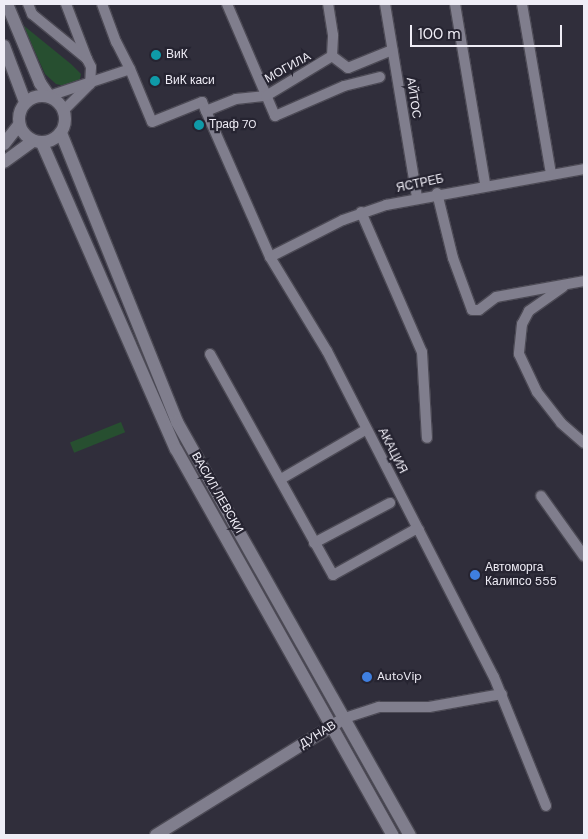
<!DOCTYPE html>
<html>
<head>
<meta charset="utf-8">
<style>
  body { margin:0 }
  #map { position:relative; width:588px; height:839px; overflow:hidden; background:#302e3b; font-family:"DM Sans",sans-serif }
  div>[style] { position:absolute }
  .green>* { inset:0; background:#274f30; transform-origin:0 0 }
  .roads { filter:drop-shadow(1px 0 #4c4a55) drop-shadow(-1px 0 #4c4a55) drop-shadow(0 1px #4c4a55) drop-shadow(0 -1px #4c4a55) }
  .minor>* { height:10px; margin:-5px; padding:0 5px; transform-origin:5px; border-radius:5px; background:#807e8d }
  .tertiary>* { height:12px; margin:-6px; padding:0 6px; transform-origin:6px; border-radius:6px; background:#807e8d }
  .secondary>* { height:12px; margin:-6px; padding:0 6px; transform-origin:6px; border-radius:6px; background:#807e8d }
  .secondary>.ring { margin:-6px; padding:0; box-sizing:content-box; background:none; border:12px solid #807e8d; border-radius:50% }
  .dots>* { width:14px; height:14px; translate:-50% -50%; box-sizing:border-box; border:2px solid #262431; border-radius:50% }
  span { translate:-50% -50%; white-space:nowrap; text-align:center; line-height:1.15; -webkit-text-stroke:4.5px #262431; paint-order:stroke }
  .poi-label { font-size:12px; color:#efedf6 }
  .left { translate:0 -50%; text-align:left }
  .street-label { font-size:12px; color:#efedf6 }
  .frame { position:absolute; inset:0; border:5px solid #efedf6; pointer-events:none }
  .scale { position:absolute; left:410px; top:25px; width:152px; height:22px; box-sizing:border-box; border:2px solid #efedf6; border-top:0; padding-left:6px; font-size:15px; line-height:18px; white-space:nowrap; color:#efedf6; -webkit-text-stroke:4px #262431; paint-order:stroke }
</style>
</head>
<body>
<div id="map">
  <div class="green">
    <i style="clip-path:polygon(23px 25px,71px 64px,81px 74px,80px 79px,69px 87px,56px 84px,45px 74px)"></i>
    <i style="left:121px;top:422px;width:11px;height:55px;rotate:68deg"></i>
  </div>
  <div class="roads">
    <div class="minor">
      <i style="left:28px;top:4px;width:11px;rotate:68deg"></i>
      <i style="left:32px;top:14px;width:71px;rotate:39.3deg"></i>
      <i style="left:87px;top:59px;width:9px;rotate:63deg"></i>
      <i style="left:91px;top:67px;width:17px;rotate:93deg"></i>
      <i style="left:90px;top:84px;width:37px;rotate:135deg"></i>
      <i style="left:66px;top:4px;width:59px;rotate:69.1deg"></i>
      <i style="left:227px;top:4px;width:122px;rotate:66.8deg"></i>
      <i style="left:275px;top:116px;width:75px;rotate:-23.5deg"></i>
      <i style="left:344px;top:86px;width:37px;rotate:-14deg"></i>
      <i style="left:385px;top:4px;width:196px;rotate:80.6deg"></i>
      <i style="left:455px;top:4px;width:182px;rotate:80.5deg"></i>
      <i style="left:522px;top:4px;width:172px;rotate:80.3deg"></i>
      <i style="left:332px;top:56px;width:20px;rotate:37deg"></i>
      <i style="left:348px;top:68px;width:48px;rotate:-22.2deg"></i>
      <i style="left:130px;top:69px;width:57px;rotate:67.5deg"></i>
      <i style="left:152px;top:122px;width:54px;rotate:-21.8deg"></i>
      <i style="left:202px;top:102px;width:10px;rotate:66deg"></i>
      <i style="left:206px;top:111px;width:32px;rotate:-22deg"></i>
      <i style="left:236px;top:99px;width:30px;rotate:-6deg"></i>
      <i style="left:266px;top:96px;width:77px;rotate:-31.2deg"></i>
      <i style="left:332px;top:56px;width:21px;rotate:-87deg"></i>
      <i style="left:333px;top:35px;width:31px;rotate:-99deg"></i>
      <i style="left:49px;top:96px;width:85px;rotate:-18.4deg"></i>
      <i style="left:130px;top:69px;width:30px;rotate:-117deg"></i>
      <i style="left:116px;top:42px;width:40px;rotate:-110.2deg"></i>
      <i style="left:206px;top:111px;width:159px;rotate:66.3deg"></i>
      <i style="left:270px;top:257px;width:110px;rotate:58.8deg"></i>
      <i style="left:327px;top:351px;width:366px;rotate:62.9deg"></i>
      <i style="left:494px;top:677px;width:139px;rotate:68deg"></i>
      <i style="left:437px;top:193px;width:67px;rotate:76.2deg"></i>
      <i style="left:453px;top:258px;width:55px;rotate:69.9deg"></i>
      <i style="left:472px;top:310px;width:7px"></i>
      <i style="left:479px;top:310px;width:21px;rotate:-37deg"></i>
      <i style="left:496px;top:297px;width:89px;rotate:-10.3deg"></i>
      <i style="left:361px;top:212px;width:153px;rotate:66.5deg"></i>
      <i style="left:422px;top:352px;width:86px;rotate:86.7deg"></i>
      <i style="left:270px;top:257px;width:82px;rotate:-26.9deg"></i>
      <i style="left:343px;top:220px;width:46px;rotate:-19.2deg"></i>
      <i style="left:386px;top:205px;width:201px;rotate:-10.3deg"></i>
      <i style="left:563px;top:287px;width:42px;rotate:144.8deg"></i>
      <i style="left:529px;top:311px;width:15px;rotate:118deg"></i>
      <i style="left:522px;top:324px;width:30px;rotate:96deg"></i>
      <i style="left:519px;top:354px;width:42px;rotate:64.7deg"></i>
      <i style="left:537px;top:392px;width:39px;rotate:52deg"></i>
      <i style="left:561px;top:423px;width:30px;rotate:41deg"></i>
      <i style="left:210px;top:354px;width:253px;rotate:60.9deg"></i>
      <i style="left:333px;top:575px;width:93px;rotate:-29.1deg"></i>
      <i style="left:414px;top:530px;width:5px"></i>
      <i style="left:281px;top:479px;width:99px;rotate:-30.2deg"></i>
      <i style="left:541px;top:496px;width:74px;rotate:54.4deg"></i>
      <i style="left:314px;top:543px;width:86px;rotate:-27.8deg"></i>
      <i style="left:345px;top:718px;width:36px;rotate:-18deg"></i>
      <i style="left:379px;top:707px;width:50px"></i>
      <i style="left:429px;top:707px;width:74px;rotate:-10.1deg"></i>
    </div>
    <div class="tertiary">
      <i style="left:4px;top:144px;width:24px;rotate:-52deg"></i>
      <i style="left:4px;top:162px;width:36px;rotate:-36deg"></i>
    </div>
    <div class="secondary">
      <i style="left:7px;top:4px;width:86px;rotate:67.3deg"></i>
      <i style="left:40px;top:83px;width:16px;rotate:55deg"></i>
      <i style="left:4px;top:46px;width:60px;rotate:69.4deg"></i>
      <i class="ring" style="left:19px;top:96px;width:34px;height:34px"></i>
      <i style="left:61px;top:133px;width:311px;rotate:68.1deg"></i>
      <i style="left:177px;top:422px;width:474px;rotate:60.6deg"></i>
      <i style="left:42px;top:143px;width:334px;rotate:66.4deg"></i>
      <i style="left:176px;top:449px;width:443px;rotate:60.7deg"></i>
      <i style="left:156px;top:835px;width:214px;rotate:-31.8deg"></i>
    </div>
  </div>
  <div class="dots">
    <i style="left:156px;top:55px;background:#0f9aa8"></i>
    <i style="left:155px;top:81px;background:#0f9aa8"></i>
    <i style="left:199px;top:125px;background:#0f9aa8"></i>
    <i style="left:475px;top:575px;background:#3f7fe0"></i>
    <i style="left:367px;top:677px;background:#3f7fe0"></i>
  </div>
  <div class="poi-label">
    <span class="left" style="left:166px;top:55px">ВиК</span>
    <span class="left" style="left:165px;top:81px">ВиК каси</span>
    <span class="left" style="left:209px;top:125px">Траф 70</span>
    <span class="left" style="left:485px;top:575px">Автоморга<br>Калипсо 555</span>
    <span class="left" style="left:377px;top:677px">AutoVip</span>
  </div>
  <div class="street-label">
    <span style="left:288px;top:68px;rotate:-29deg">МОГИЛА</span>
    <span style="left:413px;top:98px;rotate:81deg">АЙТОС</span>
    <span style="left:420px;top:184px;rotate:-12deg">ЯСТРЕБ</span>
    <span style="left:392px;top:451px;rotate:63deg">АКАЦИЯ</span>
    <span style="left:217px;top:493px;rotate:60deg">ВАСИЛ ЛЕВСКИ</span>
    <span style="left:318px;top:735px;rotate:-32deg">ДУНАВ</span>
  </div>
  <div class="frame"></div>
  <div class="scale">100 m</div>
</div>
</body>
</html>
